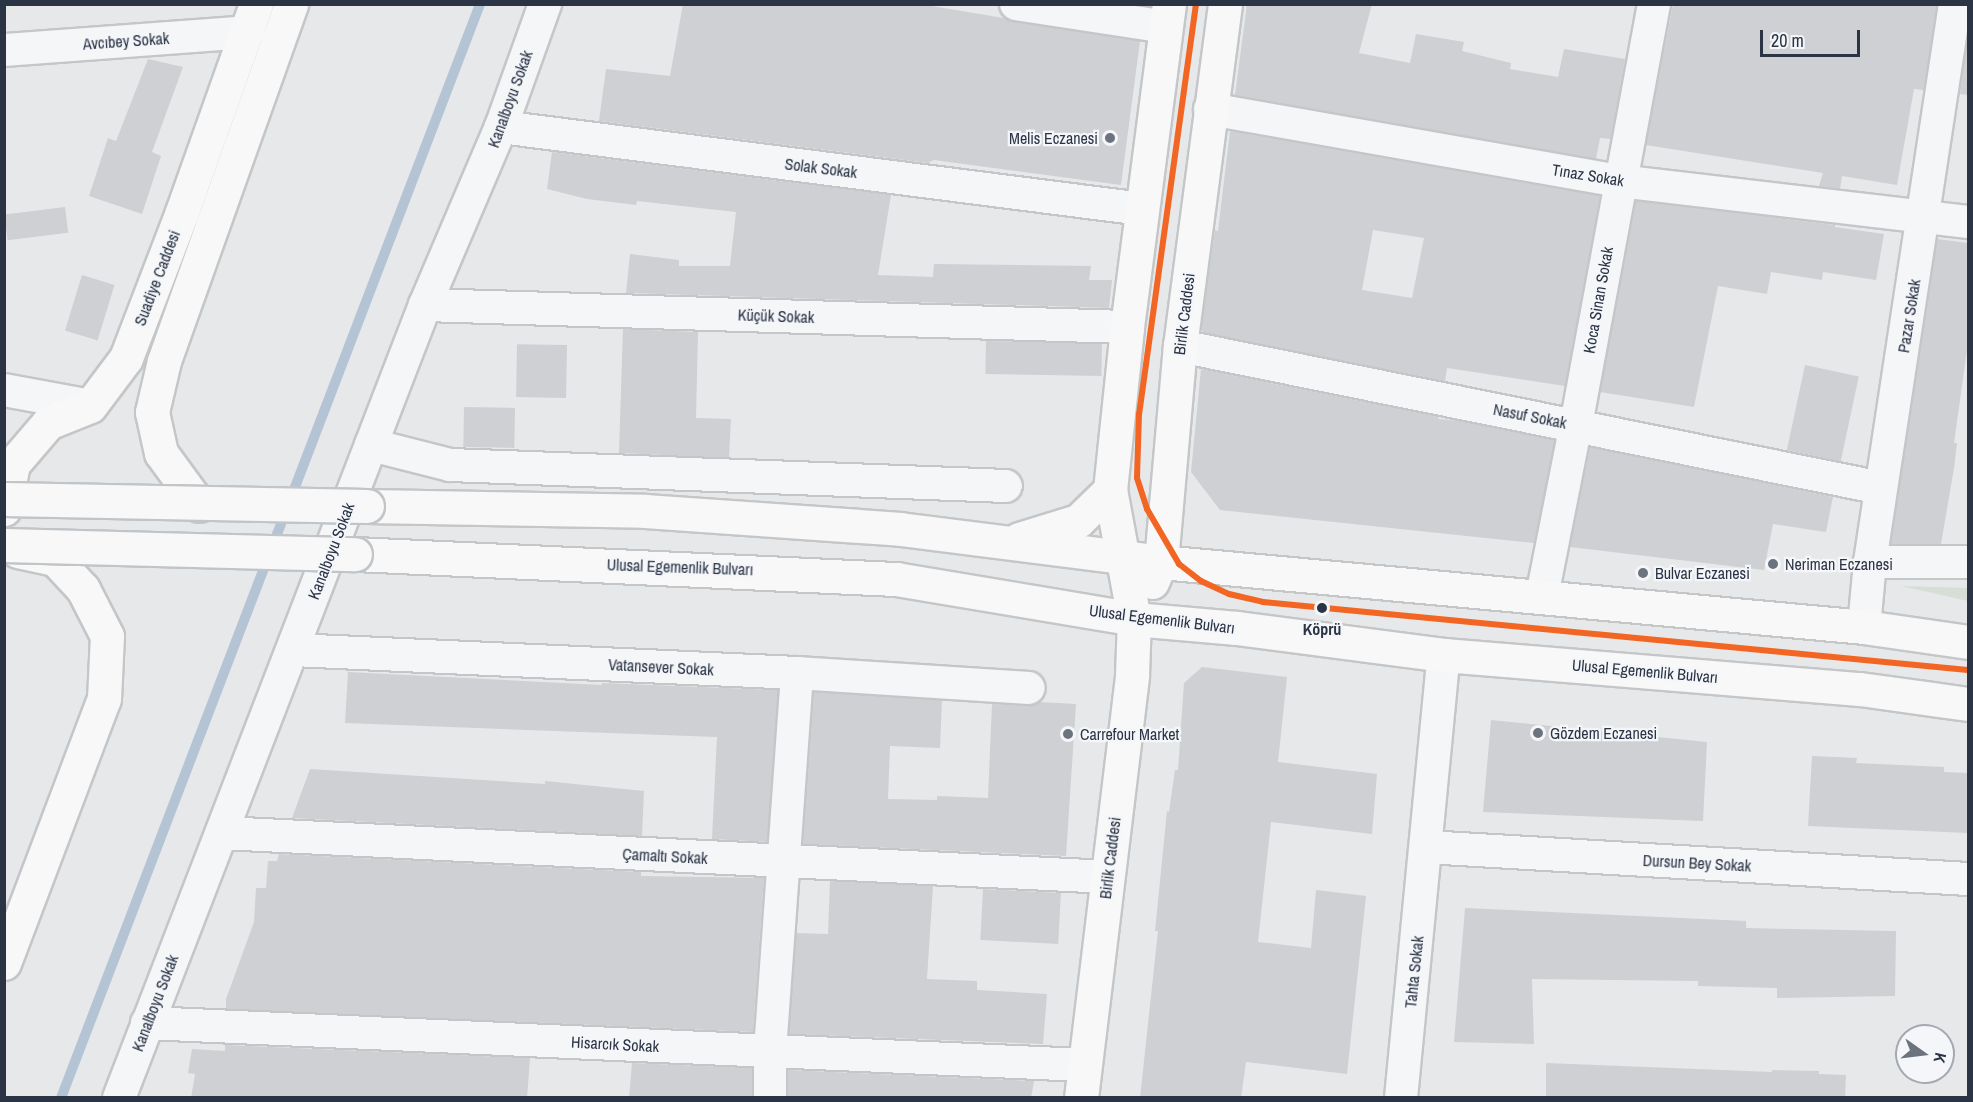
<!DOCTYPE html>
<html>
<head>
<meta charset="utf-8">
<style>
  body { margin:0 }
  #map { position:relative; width:1973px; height:1102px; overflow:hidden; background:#e6e8ea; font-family:"Archivo Narrow",sans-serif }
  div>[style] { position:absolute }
  .green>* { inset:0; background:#d6ded6 }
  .stream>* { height:10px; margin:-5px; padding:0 5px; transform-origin:5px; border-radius:5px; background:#b4c4d5 }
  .building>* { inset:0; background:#ced0d3; transform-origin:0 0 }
  .roads { filter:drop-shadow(2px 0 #c4c6c8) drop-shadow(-2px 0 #c4c6c8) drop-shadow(0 2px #c4c6c8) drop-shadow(0 -2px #c4c6c8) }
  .minor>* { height:32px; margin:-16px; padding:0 16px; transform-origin:16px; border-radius:16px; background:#f5f6f7 }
  .major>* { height:33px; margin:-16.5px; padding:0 16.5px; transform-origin:16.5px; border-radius:16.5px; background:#f8f8f8 }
  .bridges { filter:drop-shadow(2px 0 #c2c5c8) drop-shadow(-2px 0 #c2c5c8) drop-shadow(0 2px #c2c5c8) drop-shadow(0 -2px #c2c5c8) }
  .major-bridge>* { height:33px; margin:-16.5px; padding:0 16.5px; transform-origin:16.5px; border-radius:16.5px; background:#f8f8f8 }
  .tram-1>* { height:6px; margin:-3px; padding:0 3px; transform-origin:3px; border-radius:3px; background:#f26522 }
  .dots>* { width:16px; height:16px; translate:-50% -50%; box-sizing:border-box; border:3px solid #f4f6f9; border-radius:50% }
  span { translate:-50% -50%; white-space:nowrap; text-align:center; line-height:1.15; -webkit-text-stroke:4.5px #f4f6f9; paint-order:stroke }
  .street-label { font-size:16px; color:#2b3445 }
  .poi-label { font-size:16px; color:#2b3445 }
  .right { translate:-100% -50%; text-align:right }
  .left { translate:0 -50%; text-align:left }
  .stop-label { font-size:16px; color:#2b3445; font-weight:700 }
  .frame { position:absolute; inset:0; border:6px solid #2b3445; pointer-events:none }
  .north { position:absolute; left:1895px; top:1024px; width:60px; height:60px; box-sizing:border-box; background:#f4f6f9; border:2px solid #a4a8b1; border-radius:50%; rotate:104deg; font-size:16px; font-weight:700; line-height:24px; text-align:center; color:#2b3445 }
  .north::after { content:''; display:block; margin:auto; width:21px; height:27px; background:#6c737f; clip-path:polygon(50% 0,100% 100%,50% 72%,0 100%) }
  .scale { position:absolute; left:1760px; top:30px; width:100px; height:27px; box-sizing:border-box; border:3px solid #2b3445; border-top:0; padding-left:8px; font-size:18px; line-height:21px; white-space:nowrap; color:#2b3445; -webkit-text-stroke:4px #f4f6f9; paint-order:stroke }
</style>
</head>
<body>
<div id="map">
  <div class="green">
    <i style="clip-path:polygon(1901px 586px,1968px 588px,1968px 601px)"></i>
  </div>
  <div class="stream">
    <i style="left:61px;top:1098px;width:1171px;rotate:-69.04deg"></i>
  </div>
  <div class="building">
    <i style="clip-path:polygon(683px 4px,920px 4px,1140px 41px,1121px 185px,934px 160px,928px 163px,599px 121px,606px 69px,670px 76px)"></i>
    <i style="clip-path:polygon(1247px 4px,1372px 4px,1359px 53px,1410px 63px,1416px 34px,1464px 42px,1462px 51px,1511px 63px,1510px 69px,1558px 77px,1564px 49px,1625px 59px,1611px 139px,1600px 138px,1596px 159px,1235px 95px)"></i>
    <i style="clip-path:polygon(1673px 4px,1937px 4px,1924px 90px,1914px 89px,1897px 185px,1842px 176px,1840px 189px,1819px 186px,1823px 173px,1646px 145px)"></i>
    <i style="clip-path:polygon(1968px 35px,1968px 95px,1960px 94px)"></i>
    <i style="clip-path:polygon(148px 59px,183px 67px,152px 152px,161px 156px,142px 214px,89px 196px,108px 138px,116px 141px)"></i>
    <i style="clip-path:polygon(evenodd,1230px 131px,1600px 196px,1565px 386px,1447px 368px,1445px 381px,1204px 333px,1201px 329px,1215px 230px,1218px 231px,1230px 131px,1373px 230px,1424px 238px,1412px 298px,1362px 290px,1373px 230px)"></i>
    <i style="clip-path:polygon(552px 152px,891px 195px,878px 275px,933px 277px,934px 264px,1091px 266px,1089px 280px,1112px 280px,1109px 308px,626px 293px,630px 254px,679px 260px,679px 266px,730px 266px,736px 212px,637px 201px,636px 205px,587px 199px,547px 189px)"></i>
    <i style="clip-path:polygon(1636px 201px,1835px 225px,1835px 227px,1884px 234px,1876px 280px,1823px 272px,1822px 280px,1771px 272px,1767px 294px,1718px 286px,1694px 407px,1600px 392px)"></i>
    <i style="left:65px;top:207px;width:26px;height:61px;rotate:83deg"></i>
    <i style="clip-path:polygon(1937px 239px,1968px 243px,1968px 343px,1954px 443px,1957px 443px,1954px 468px,1941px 544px,1891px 544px)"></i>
    <i style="left:82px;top:275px;width:34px;height:58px;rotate:17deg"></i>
    <i style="clip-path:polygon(623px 329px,698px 332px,696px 418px,731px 419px,729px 458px,619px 453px)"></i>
    <i style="left:986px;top:341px;width:116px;height:33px;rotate:1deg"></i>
    <i style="left:567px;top:345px;width:53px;height:50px;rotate:91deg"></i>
    <i style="left:1805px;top:365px;width:55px;height:87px;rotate:12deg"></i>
    <i style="clip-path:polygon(1201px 369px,1439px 417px,1438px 419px,1461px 421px,1555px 440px,1534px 543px,1220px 510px,1191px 472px)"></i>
    <i style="left:464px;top:407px;width:51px;height:40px;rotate:1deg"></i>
    <i style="clip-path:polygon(1590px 447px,1833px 497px,1826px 532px,1773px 524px,1764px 570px,1570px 547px)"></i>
    <i style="clip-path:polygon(1202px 667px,1287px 677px,1278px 762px,1377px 774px,1372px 834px,1271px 822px,1258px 942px,1311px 948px,1316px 890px,1366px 896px,1347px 1074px,1246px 1062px,1241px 1098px,1140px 1098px,1158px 931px,1155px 931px,1167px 811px,1169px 812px,1175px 770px,1178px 770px,1184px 683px)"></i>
    <i style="clip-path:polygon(348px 672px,602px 685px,602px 683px,778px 690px,767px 842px,712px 839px,717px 737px,345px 723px)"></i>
    <i style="clip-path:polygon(814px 692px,942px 700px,940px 748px,890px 746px,888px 799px,937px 800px,937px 796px,988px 798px,992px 704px,1028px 706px,1039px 702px,1076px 704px,1066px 856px,803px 844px)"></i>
    <i style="clip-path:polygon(1491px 720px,1707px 742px,1703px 821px,1483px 812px)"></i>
    <i style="clip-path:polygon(1812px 756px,1857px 758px,1856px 763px,1944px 767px,1944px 772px,1968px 773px,1968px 833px,1808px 826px)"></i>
    <i style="clip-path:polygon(310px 769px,545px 784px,545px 781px,644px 791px,642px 836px,292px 818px)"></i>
    <i style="clip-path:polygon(279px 854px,641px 872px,641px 876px,764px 878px,753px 1032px,226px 1009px,226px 999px,254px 922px,256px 888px,266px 888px,268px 861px,277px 861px)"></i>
    <i style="clip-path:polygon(830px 881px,933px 886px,927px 979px,977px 981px,977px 990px,1047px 994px,1043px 1044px,789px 1034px,796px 933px,828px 934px)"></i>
    <i style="left:983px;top:889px;width:78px;height:51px;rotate:3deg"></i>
    <i style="clip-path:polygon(1465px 908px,1746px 921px,1746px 928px,1896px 931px,1895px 996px,1777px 998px,1777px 988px,1698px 986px,1698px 981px,1532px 979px,1534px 1044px,1454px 1042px)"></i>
    <i style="clip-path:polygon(225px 1045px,530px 1058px,527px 1098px,191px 1098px,195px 1074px,188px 1073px,192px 1049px,225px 1051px)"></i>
    <i style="clip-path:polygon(632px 1063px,752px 1068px,752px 1098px,629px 1098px)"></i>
    <i style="clip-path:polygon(1546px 1063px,1772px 1072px,1772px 1070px,1819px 1071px,1819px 1074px,1846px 1075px,1845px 1098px,1546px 1098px)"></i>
    <i style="clip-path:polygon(788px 1070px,1034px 1081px,1031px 1098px,788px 1098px)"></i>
  </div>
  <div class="roads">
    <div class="minor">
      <i style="left:1016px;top:4px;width:152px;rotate:8.7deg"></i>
      <i style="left:4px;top:50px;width:245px;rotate:-4.2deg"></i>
      <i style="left:1210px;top:109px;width:415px;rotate:10deg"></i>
      <i style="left:1619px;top:181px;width:351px;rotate:6.7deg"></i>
      <i style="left:501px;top:127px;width:646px;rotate:7.29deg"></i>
      <i style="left:425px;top:305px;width:702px;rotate:1.8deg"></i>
      <i style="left:1180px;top:346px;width:715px;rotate:11.45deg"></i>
      <i style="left:4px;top:390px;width:87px;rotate:10.5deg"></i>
      <i style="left:371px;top:445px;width:81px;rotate:14.2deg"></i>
      <i style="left:450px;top:465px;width:556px;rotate:2.16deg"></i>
      <i style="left:1870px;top:562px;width:98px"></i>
      <i style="left:1542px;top:596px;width:174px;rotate:-78.8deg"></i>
      <i style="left:1576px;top:425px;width:428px;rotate:-79.5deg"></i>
      <i style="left:1864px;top:627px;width:65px;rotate:-84.7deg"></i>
      <i style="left:1870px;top:562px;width:564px;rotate:-81.34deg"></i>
      <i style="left:293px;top:650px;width:505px;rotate:2.61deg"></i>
      <i style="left:797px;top:673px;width:232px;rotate:3.7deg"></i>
      <i style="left:222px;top:833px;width:887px;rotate:2.84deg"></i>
      <i style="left:1426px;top:847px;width:543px;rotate:3.38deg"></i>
      <i style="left:147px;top:1023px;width:938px;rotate:2.57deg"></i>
      <i style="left:119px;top:1098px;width:850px;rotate:-68.9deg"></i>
      <i style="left:425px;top:305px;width:194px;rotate:-66.9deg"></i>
      <i style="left:501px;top:127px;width:131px;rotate:-70.3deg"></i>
      <i style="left:770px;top:1098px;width:47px;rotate:-90deg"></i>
      <i style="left:770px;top:1051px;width:379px;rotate:-85.9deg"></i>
      <i style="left:1401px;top:1098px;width:445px;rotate:-84.5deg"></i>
    </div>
    <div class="major">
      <i style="left:199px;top:505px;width:64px;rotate:-126.2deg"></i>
      <i style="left:161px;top:453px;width:42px;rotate:-102.4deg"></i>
      <i style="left:152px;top:412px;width:52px;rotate:-76.8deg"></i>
      <i style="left:164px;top:361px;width:379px;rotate:-70.4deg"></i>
      <i style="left:367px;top:506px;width:278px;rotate:1deg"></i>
      <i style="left:645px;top:511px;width:256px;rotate:4deg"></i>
      <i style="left:900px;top:529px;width:263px;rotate:7.2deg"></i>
      <i style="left:1161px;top:562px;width:706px;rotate:5.28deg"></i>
      <i style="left:1864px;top:627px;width:105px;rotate:8.2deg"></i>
      <i style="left:4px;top:509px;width:46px;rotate:-78.7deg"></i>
      <i style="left:13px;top:464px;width:54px;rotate:-49.5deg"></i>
      <i style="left:48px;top:423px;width:45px;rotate:-22deg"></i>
      <i style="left:90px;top:406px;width:60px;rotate:-53.1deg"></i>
      <i style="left:126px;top:358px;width:156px;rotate:-69deg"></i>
      <i style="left:182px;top:212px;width:221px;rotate:-70.4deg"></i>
      <i style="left:1019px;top:539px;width:62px;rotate:-17deg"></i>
      <i style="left:1078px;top:521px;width:45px;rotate:-44.1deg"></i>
      <i style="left:355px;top:554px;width:542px;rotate:2.65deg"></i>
      <i style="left:896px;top:579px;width:241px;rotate:9.5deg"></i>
      <i style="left:1134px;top:619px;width:103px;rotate:5deg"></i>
      <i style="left:1237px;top:628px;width:209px;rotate:7.4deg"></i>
      <i style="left:1444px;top:655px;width:417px;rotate:4.7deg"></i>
      <i style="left:1860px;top:689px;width:109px;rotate:7.9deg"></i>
      <i style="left:1152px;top:582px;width:22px;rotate:-66deg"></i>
      <i style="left:1161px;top:562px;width:217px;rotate:-85deg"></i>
      <i style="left:1180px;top:346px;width:345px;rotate:-82.5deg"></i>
      <i style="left:4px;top:963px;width:282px;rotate:-69.3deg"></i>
      <i style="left:104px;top:699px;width:63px;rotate:-87.3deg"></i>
      <i style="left:107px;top:636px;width:53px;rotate:-117.1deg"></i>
      <i style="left:83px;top:589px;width:41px;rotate:-133deg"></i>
      <i style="left:55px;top:559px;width:38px;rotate:-168deg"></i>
      <i style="left:1081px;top:1098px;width:426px;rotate:-83.1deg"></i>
      <i style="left:1132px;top:675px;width:56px;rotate:-88deg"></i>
      <i style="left:1134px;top:619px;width:131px;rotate:-100.5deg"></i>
      <i style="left:1110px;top:490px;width:164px;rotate:-84deg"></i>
      <i style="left:1127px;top:327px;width:326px;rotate:-82.6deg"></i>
    </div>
  </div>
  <div class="bridges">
    <div class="major-bridge">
      <i style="left:4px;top:499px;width:363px;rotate:1.1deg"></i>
      <i style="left:4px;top:545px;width:351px;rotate:1.5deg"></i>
    </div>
  </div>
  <div class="tram-1">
    <i style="left:1196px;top:4px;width:414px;rotate:97.9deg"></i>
    <i style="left:1139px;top:414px;width:64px;rotate:91.8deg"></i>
    <i style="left:1137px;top:478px;width:33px;rotate:72deg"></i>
    <i style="left:1147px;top:509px;width:64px;rotate:59.8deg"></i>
    <i style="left:1179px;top:564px;width:28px;rotate:38deg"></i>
    <i style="left:1201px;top:581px;width:31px;rotate:25deg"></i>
    <i style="left:1229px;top:594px;width:35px;rotate:13deg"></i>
    <i style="left:1263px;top:602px;width:708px;rotate:5.51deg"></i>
  </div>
  <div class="dots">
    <i style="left:1110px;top:138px;background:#6c737f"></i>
    <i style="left:1773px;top:564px;background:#6c737f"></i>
    <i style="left:1643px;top:573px;background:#6c737f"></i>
    <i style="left:1322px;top:608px;background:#2b3445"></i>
    <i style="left:1538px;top:733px;background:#6c737f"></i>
    <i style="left:1068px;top:734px;background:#6c737f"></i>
  </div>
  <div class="street-label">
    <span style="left:126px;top:41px;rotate:-4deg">Avcıbey Sokak</span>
    <span style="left:510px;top:99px;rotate:-70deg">Kanalboyu Sokak</span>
    <span style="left:821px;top:168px;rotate:7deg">Solak Sokak</span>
    <span style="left:1588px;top:175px;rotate:9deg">Tınaz Sokak</span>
    <span style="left:157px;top:278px;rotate:-69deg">Suadiye Caddesi</span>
    <span style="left:1598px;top:300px;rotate:-80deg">Koca Sinan Sokak</span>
    <span style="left:1184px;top:314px;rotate:-83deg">Birlik Caddesi</span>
    <span style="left:776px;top:316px;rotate:2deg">Küçük Sokak</span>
    <span style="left:1909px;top:316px;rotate:-81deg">Pazar Sokak</span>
    <span style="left:1530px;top:416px;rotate:11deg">Nasuf Sokak</span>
    <span style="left:331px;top:551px;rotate:-69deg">Kanalboyu Sokak</span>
    <span style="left:680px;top:567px;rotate:2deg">Ulusal Egemenlik Bulvarı</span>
    <span style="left:1162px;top:619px;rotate:7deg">Ulusal Egemenlik Bulvarı</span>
    <span style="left:661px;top:667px;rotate:3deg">Vatansever Sokak</span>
    <span style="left:1645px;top:671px;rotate:5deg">Ulusal Egemenlik Bulvarı</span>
    <span style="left:665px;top:856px;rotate:3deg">Çamaltı Sokak</span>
    <span style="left:1110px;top:858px;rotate:-83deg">Birlik Caddesi</span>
    <span style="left:1697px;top:863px;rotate:3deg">Dursun Bey Sokak</span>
    <span style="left:1414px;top:972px;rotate:-84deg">Tahta Sokak</span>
    <span style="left:155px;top:1003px;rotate:-69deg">Kanalboyu Sokak</span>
    <span style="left:615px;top:1044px;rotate:3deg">Hisarcık Sokak</span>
  </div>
  <div class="poi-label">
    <span class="right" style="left:1098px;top:138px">Melis Eczanesi</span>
    <span class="left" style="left:1785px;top:564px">Neriman Eczanesi</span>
    <span class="left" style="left:1655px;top:573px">Bulvar Eczanesi</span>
    <span class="left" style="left:1550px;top:733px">Gözdem Eczanesi</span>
    <span class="left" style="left:1080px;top:734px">Carrefour Market</span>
  </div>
  <div class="stop-label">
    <span style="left:1322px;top:629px">Köprü</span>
  </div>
  <div class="frame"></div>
  <div class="north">K</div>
  <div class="scale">20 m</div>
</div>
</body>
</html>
